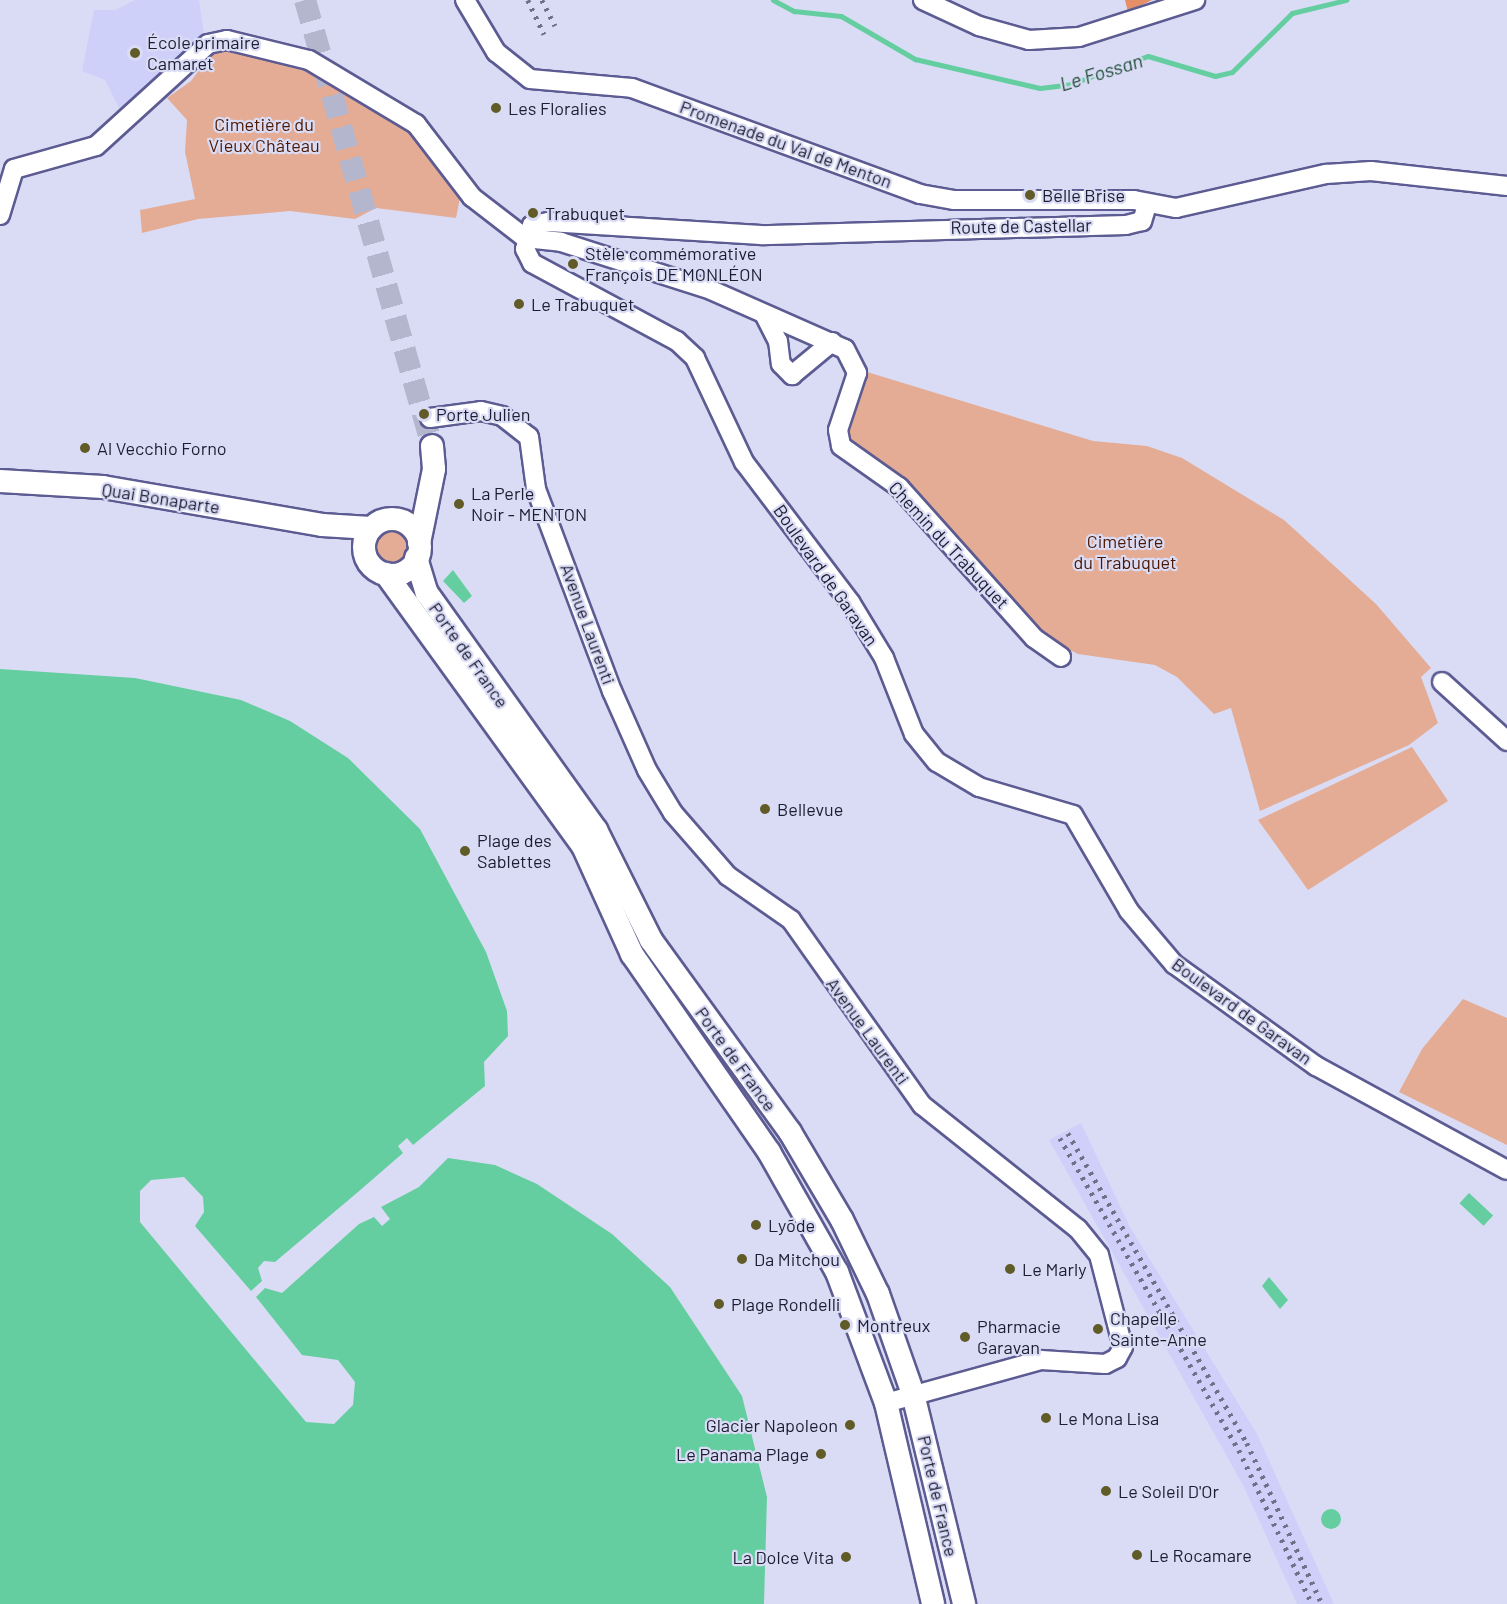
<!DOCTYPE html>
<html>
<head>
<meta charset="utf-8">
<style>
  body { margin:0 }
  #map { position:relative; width:1507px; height:1604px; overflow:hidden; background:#dadcf5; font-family:Barlow,sans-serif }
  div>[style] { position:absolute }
  .built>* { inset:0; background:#ced0fa }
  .green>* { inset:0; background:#e4ac95 }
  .round { border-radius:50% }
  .forest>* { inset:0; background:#e58e68 }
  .water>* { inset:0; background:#65cea1; transform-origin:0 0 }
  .stream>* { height:5px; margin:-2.5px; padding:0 2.5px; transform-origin:2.5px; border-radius:2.5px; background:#65cea1 }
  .major-tunnel>* { height:22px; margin-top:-11px; transform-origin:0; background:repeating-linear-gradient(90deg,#b4b6ce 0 22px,transparent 0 33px) }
  .roads { filter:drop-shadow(2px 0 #5c5b92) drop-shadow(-2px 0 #5c5b92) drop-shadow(0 2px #5c5b92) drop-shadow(0 -2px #5c5b92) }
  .minor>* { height:18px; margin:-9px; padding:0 9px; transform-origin:9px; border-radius:9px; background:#fff }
  .major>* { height:22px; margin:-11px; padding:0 11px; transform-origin:11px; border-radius:11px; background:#fff }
  .major>.ring { margin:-11px; padding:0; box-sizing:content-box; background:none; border:22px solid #fff; border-radius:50% }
  .rail>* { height:4.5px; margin-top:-2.25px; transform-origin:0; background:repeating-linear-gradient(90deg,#707188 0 3px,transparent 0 9px) }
  .dots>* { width:16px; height:16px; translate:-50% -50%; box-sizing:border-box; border:3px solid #dadcf5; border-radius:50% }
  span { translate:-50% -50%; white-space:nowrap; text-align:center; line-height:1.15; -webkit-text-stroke:4.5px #dadcf5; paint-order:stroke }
  .poi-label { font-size:18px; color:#1c1c32 }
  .left { translate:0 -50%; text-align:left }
  .right { translate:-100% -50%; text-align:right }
  .park-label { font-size:18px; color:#4d1700 }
  .street-label { font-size:18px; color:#1c1c32 }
  .water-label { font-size:20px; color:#1d4a37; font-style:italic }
</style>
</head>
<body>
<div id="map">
  <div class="built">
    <i style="clip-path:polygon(135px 0,199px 0,204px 35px,120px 110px,105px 80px,82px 71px,94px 10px,115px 10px)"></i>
    <i style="clip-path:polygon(1081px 1123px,1130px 1227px,1257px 1434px,1334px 1604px,1297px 1604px,1243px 1485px,1049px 1140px)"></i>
  </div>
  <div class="green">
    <i style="clip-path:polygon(238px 49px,305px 66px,414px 130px,461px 193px,456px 218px,376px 208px,355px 219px,290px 211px,198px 219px,142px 233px,140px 210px,195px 199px,185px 152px,187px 120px,167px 98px,191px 81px,212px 53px)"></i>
    <i style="clip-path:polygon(867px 372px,1093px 441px,1147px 446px,1182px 458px,1284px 520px,1376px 604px,1431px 668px,1421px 677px,1438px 723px,1409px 745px,1260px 811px,1231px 708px,1214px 714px,1177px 677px,1155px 665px,1078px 654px,1045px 637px,952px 536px,844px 441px)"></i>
    <i class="round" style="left:376px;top:531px;width:32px;height:32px"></i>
    <i style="clip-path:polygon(1412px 747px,1448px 801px,1308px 890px,1258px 820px)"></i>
    <i style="clip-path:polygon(1463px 999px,1507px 1018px,1507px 1145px,1399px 1092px,1422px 1049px)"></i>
  </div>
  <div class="forest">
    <i style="clip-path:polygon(1125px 0,1152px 0,1128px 12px)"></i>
  </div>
  <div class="water">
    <i style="clip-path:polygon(453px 570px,472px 596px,464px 603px,443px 581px)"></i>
    <i style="clip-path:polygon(0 669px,135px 678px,241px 700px,290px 721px,348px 758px,420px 829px,486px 952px,507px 1011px,508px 1036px,484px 1062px,485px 1086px,413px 1145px,407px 1138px,398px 1146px,403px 1153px,358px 1192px,275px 1262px,264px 1261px,258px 1268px,262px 1281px,251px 1291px,195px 1226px,204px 1212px,203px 1197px,184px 1177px,151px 1180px,140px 1191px,140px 1222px,306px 1422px,334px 1424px,353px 1405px,355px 1382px,338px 1360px,302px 1355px,256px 1297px,265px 1288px,282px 1293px,359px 1224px,374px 1217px,382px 1226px,390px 1219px,381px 1207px,419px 1187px,448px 1158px,495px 1165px,537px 1184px,612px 1234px,670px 1287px,742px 1396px,767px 1497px,764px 1604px,0 1604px)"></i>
    <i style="left:1469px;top:1193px;width:33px;height:14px;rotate:43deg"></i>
    <i style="clip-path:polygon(1269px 1277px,1288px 1300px,1280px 1309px,1262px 1286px)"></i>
    <i class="round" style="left:1321px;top:1509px;width:20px;height:20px"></i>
  </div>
  <div class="stream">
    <i style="left:773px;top:0;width:24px;rotate:28deg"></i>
    <i style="left:794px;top:11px;width:47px;rotate:6.1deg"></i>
    <i style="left:841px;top:16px;width:86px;rotate:30.2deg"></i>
    <i style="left:915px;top:59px;width:128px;rotate:13.1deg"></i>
    <i style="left:1040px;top:88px;width:31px;rotate:-7deg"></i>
    <i style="left:1071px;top:84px;width:82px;rotate:-20deg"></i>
    <i style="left:1148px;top:56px;width:70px;rotate:16.6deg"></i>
    <i style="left:1215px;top:76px;width:17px;rotate:-13deg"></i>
    <i style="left:1232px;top:72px;width:84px;rotate:-44.5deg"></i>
    <i style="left:1292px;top:13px;width:56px;rotate:-13.5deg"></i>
  </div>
  <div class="major-tunnel">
    <i style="left:305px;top:0;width:464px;rotate:74.1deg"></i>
  </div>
  <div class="roads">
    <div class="minor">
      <i style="left:465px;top:0;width:61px;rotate:59.2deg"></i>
      <i style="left:496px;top:52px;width:43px;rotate:38.5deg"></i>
      <i style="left:530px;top:79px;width:102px;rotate:5deg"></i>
      <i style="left:632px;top:88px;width:307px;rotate:20.2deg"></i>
      <i style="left:920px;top:194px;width:35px;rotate:10deg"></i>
      <i style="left:954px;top:200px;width:180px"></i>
      <i style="left:1134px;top:200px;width:43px;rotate:10.8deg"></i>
      <i style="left:1176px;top:208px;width:154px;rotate:-12.8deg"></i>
      <i style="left:1326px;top:174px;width:45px;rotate:-3.8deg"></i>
      <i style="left:1371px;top:171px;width:137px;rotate:6.3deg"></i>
      <i style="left:923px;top:0;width:62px;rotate:24.9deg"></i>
      <i style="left:979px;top:26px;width:52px;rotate:15.6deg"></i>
      <i style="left:1029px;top:40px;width:50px;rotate:-3.4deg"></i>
      <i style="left:1079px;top:37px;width:122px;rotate:-17.7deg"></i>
      <i style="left:1147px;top:205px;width:17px;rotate:107deg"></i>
      <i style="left:1142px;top:221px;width:16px;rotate:166deg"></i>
      <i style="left:1126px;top:225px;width:365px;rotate:178.4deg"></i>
      <i style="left:761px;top:235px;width:213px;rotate:-176.5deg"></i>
      <i style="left:548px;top:222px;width:16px;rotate:169deg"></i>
      <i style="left:532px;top:225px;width:25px;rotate:106deg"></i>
      <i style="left:525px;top:249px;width:16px;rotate:63deg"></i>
      <i style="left:532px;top:263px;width:165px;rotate:28.3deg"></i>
      <i style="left:677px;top:341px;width:25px;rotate:43deg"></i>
      <i style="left:695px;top:358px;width:115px;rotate:64.8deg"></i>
      <i style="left:744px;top:462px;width:176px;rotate:52.9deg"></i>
      <i style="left:850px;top:602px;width:66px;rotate:58.7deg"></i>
      <i style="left:884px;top:658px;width:82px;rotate:68.5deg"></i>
      <i style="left:914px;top:734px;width:36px;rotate:51deg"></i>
      <i style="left:937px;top:762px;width:49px;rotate:30.8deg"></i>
      <i style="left:979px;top:787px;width:98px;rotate:16.6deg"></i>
      <i style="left:1073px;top:815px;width:111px;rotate:59.7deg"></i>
      <i style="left:1129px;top:911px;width:70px;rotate:49.7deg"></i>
      <i style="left:1174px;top:964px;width:175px;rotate:35.7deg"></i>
      <i style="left:1316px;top:1066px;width:217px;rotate:28.6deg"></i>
      <i style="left:0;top:215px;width:48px;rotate:-73.1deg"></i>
      <i style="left:14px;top:169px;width:85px;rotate:-15.7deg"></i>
      <i style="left:96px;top:146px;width:151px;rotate:-42.3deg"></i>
      <i style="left:208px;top:44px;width:19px;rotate:-12deg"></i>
      <i style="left:227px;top:40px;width:84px;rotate:13.7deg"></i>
      <i style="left:309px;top:60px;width:125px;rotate:30.9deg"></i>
      <i style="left:416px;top:124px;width:92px;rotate:52.5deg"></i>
      <i style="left:472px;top:197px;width:67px;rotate:37.7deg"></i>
      <i style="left:525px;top:238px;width:36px;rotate:6deg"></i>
      <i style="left:561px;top:242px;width:157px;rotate:17.7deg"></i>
      <i style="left:711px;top:290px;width:146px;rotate:23.8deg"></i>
      <i style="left:845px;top:349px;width:27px;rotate:63deg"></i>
      <i style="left:857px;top:373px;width:60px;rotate:108.4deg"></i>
      <i style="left:838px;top:430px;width:16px;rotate:79deg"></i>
      <i style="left:841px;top:446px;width:71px;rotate:35.3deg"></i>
      <i style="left:899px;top:487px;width:203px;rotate:48.2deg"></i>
      <i style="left:1034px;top:638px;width:33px;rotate:35deg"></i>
      <i style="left:764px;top:314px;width:30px;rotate:63deg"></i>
      <i style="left:778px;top:341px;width:23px;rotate:83deg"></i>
      <i style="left:781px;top:364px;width:16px;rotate:45deg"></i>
      <i style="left:792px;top:375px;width:52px;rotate:-39.5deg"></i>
      <i style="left:430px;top:418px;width:51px;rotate:-7.8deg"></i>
      <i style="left:481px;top:411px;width:22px;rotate:13deg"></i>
      <i style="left:502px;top:416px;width:34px;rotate:38deg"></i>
      <i style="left:529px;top:437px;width:52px;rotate:82.3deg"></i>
      <i style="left:536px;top:489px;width:216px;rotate:69.4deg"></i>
      <i style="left:612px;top:691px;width:86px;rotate:66.1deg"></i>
      <i style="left:647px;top:770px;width:50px;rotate:58.8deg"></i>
      <i style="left:673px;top:813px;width:84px;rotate:48.9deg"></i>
      <i style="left:728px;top:876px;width:77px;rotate:34.9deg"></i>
      <i style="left:791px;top:920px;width:227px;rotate:54.7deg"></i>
      <i style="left:922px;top:1105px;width:199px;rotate:38.5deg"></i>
      <i style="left:1078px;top:1229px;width:33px;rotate:51deg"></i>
      <i style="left:1099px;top:1255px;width:95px;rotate:75.4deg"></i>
      <i style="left:1123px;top:1347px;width:13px;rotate:119deg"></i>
      <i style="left:1117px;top:1358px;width:13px;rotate:153deg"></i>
      <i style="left:1105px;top:1364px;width:64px;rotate:-176.4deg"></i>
      <i style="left:1041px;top:1360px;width:161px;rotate:164.5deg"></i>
      <i style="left:1442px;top:682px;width:88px;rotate:42.2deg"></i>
    </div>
    <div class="major">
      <i style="left:0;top:481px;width:103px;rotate:3.3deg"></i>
      <i style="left:103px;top:487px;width:222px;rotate:9.8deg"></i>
      <i style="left:322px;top:525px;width:49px;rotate:3.5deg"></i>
      <i class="ring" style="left:364px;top:519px;width:34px;height:34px"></i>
      <i style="left:419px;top:543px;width:76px;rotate:-78.5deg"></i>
      <i style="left:434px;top:469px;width:23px;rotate:-95deg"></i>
      <i style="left:416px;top:558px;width:37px;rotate:73deg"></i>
      <i style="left:427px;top:593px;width:291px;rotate:54.5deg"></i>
      <i style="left:596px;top:830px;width:123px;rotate:63.4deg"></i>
      <i style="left:651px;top:940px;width:237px;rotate:54.1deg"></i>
      <i style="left:790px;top:1132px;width:102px;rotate:59.4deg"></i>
      <i style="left:842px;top:1220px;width:82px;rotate:64.1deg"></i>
      <i style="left:878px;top:1294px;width:106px;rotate:70.7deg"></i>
      <i style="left:913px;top:1394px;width:216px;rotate:76.3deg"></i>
      <i style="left:386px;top:574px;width:336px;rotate:54.1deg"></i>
      <i style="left:583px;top:846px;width:119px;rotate:65.6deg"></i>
      <i style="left:632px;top:954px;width:241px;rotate:55.3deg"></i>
      <i style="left:769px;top:1152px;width:138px;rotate:60.5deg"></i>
      <i style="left:837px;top:1272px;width:140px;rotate:69.5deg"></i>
      <i style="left:886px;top:1403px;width:206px;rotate:76.8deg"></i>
    </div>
  </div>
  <div class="rail">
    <i style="left:528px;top:0;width:38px;rotate:65deg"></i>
    <i style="left:542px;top:0;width:29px;rotate:63deg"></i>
    <i style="left:1068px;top:1133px;width:358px;rotate:60deg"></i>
    <i style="left:1247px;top:1443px;width:178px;rotate:65deg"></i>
    <i style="left:1060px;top:1138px;width:360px;rotate:60.2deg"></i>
    <i style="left:1239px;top:1450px;width:170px;rotate:64.6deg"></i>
  </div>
  <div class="dots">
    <i style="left:135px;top:53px;background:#615b28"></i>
    <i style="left:496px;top:108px;background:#615b28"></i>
    <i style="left:1030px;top:195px;background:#615b28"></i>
    <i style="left:533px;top:213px;background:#615b28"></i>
    <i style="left:573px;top:264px;background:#615b28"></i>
    <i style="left:519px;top:304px;background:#615b28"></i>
    <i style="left:424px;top:414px;background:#615b28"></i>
    <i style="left:85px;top:448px;background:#615b28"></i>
    <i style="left:459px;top:504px;background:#615b28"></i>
    <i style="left:765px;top:809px;background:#615b28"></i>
    <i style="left:465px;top:851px;background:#615b28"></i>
    <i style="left:756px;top:1225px;background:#615b28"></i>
    <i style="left:742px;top:1259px;background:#615b28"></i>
    <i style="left:1010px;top:1269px;background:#615b28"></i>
    <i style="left:719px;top:1304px;background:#615b28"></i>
    <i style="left:845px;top:1325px;background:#615b28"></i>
    <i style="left:1098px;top:1329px;background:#615b28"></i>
    <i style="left:965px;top:1337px;background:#615b28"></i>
    <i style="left:1046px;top:1418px;background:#615b28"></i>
    <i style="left:850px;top:1425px;background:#615b28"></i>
    <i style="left:821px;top:1454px;background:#615b28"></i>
    <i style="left:1106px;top:1491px;background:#615b28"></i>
    <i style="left:1137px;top:1555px;background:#615b28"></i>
    <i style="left:846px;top:1557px;background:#615b28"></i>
  </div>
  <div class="poi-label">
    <span class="left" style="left:147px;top:53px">École primaire<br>Camaret</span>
    <span class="left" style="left:508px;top:108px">Les Floralies</span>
    <span class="left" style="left:1042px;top:195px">Belle Brise</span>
    <span class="left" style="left:545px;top:213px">Trabuquet</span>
    <span class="left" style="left:585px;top:264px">Stèle commémorative<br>François DE MONLÉON</span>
    <span class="left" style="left:531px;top:304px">Le Trabuquet</span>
    <span class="left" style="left:436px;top:414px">Porte Julien</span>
    <span class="left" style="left:97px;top:448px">Al Vecchio Forno</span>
    <span class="left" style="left:471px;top:504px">La Perle<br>Noir - MENTON</span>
    <span class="left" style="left:777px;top:809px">Bellevue</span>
    <span class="left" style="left:477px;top:851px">Plage des<br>Sablettes</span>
    <span class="left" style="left:768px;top:1225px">Lyõde</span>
    <span class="left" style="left:754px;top:1259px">Da Mitchou</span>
    <span class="left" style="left:1022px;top:1269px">Le Marly</span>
    <span class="left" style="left:731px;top:1304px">Plage Rondelli</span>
    <span class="left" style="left:1110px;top:1329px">Chapelle<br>Sainte-Anne</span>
    <span class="left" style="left:857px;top:1325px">Montreux</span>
    <span class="left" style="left:977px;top:1337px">Pharmacie<br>Garavan</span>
    <span class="left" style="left:1058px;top:1418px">Le Mona Lisa</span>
    <span class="right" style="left:838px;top:1425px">Glacier Napoleon</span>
    <span class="right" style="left:809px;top:1454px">Le Panama Plage</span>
    <span class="left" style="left:1118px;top:1491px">Le Soleil D'Or</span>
    <span class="left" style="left:1149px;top:1555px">Le Rocamare</span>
    <span class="right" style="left:834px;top:1557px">La Dolce Vita</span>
  </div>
  <div class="park-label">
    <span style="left:264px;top:135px">Cimetière du<br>Vieux Château</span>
    <span style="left:1125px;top:552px">Cimetière<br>du Trabuquet</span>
  </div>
  <div class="street-label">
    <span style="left:786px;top:144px;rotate:20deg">Promenade du Val de Menton</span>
    <span style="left:1021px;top:226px;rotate:-1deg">Route de Castellar</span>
    <span style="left:161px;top:498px;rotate:9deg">Quai Bonaparte</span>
    <span style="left:949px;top:545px;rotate:47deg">Chemin du Trabuquet</span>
    <span style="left:826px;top:575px;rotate:55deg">Boulevard de Garavan</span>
    <span style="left:588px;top:624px;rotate:70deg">Avenue Laurenti</span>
    <span style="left:469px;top:655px;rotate:55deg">Porte de France</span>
    <span style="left:1242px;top:1011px;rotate:36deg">Boulevard de Garavan</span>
    <span style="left:868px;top:1031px;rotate:54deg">Avenue Laurenti</span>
    <span style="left:736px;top:1059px;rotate:54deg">Porte de France</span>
    <span style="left:938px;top:1496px;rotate:77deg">Porte de France</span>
  </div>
  <div class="water-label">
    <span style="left:1101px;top:72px;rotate:-17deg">Le Fossan</span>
  </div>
</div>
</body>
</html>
